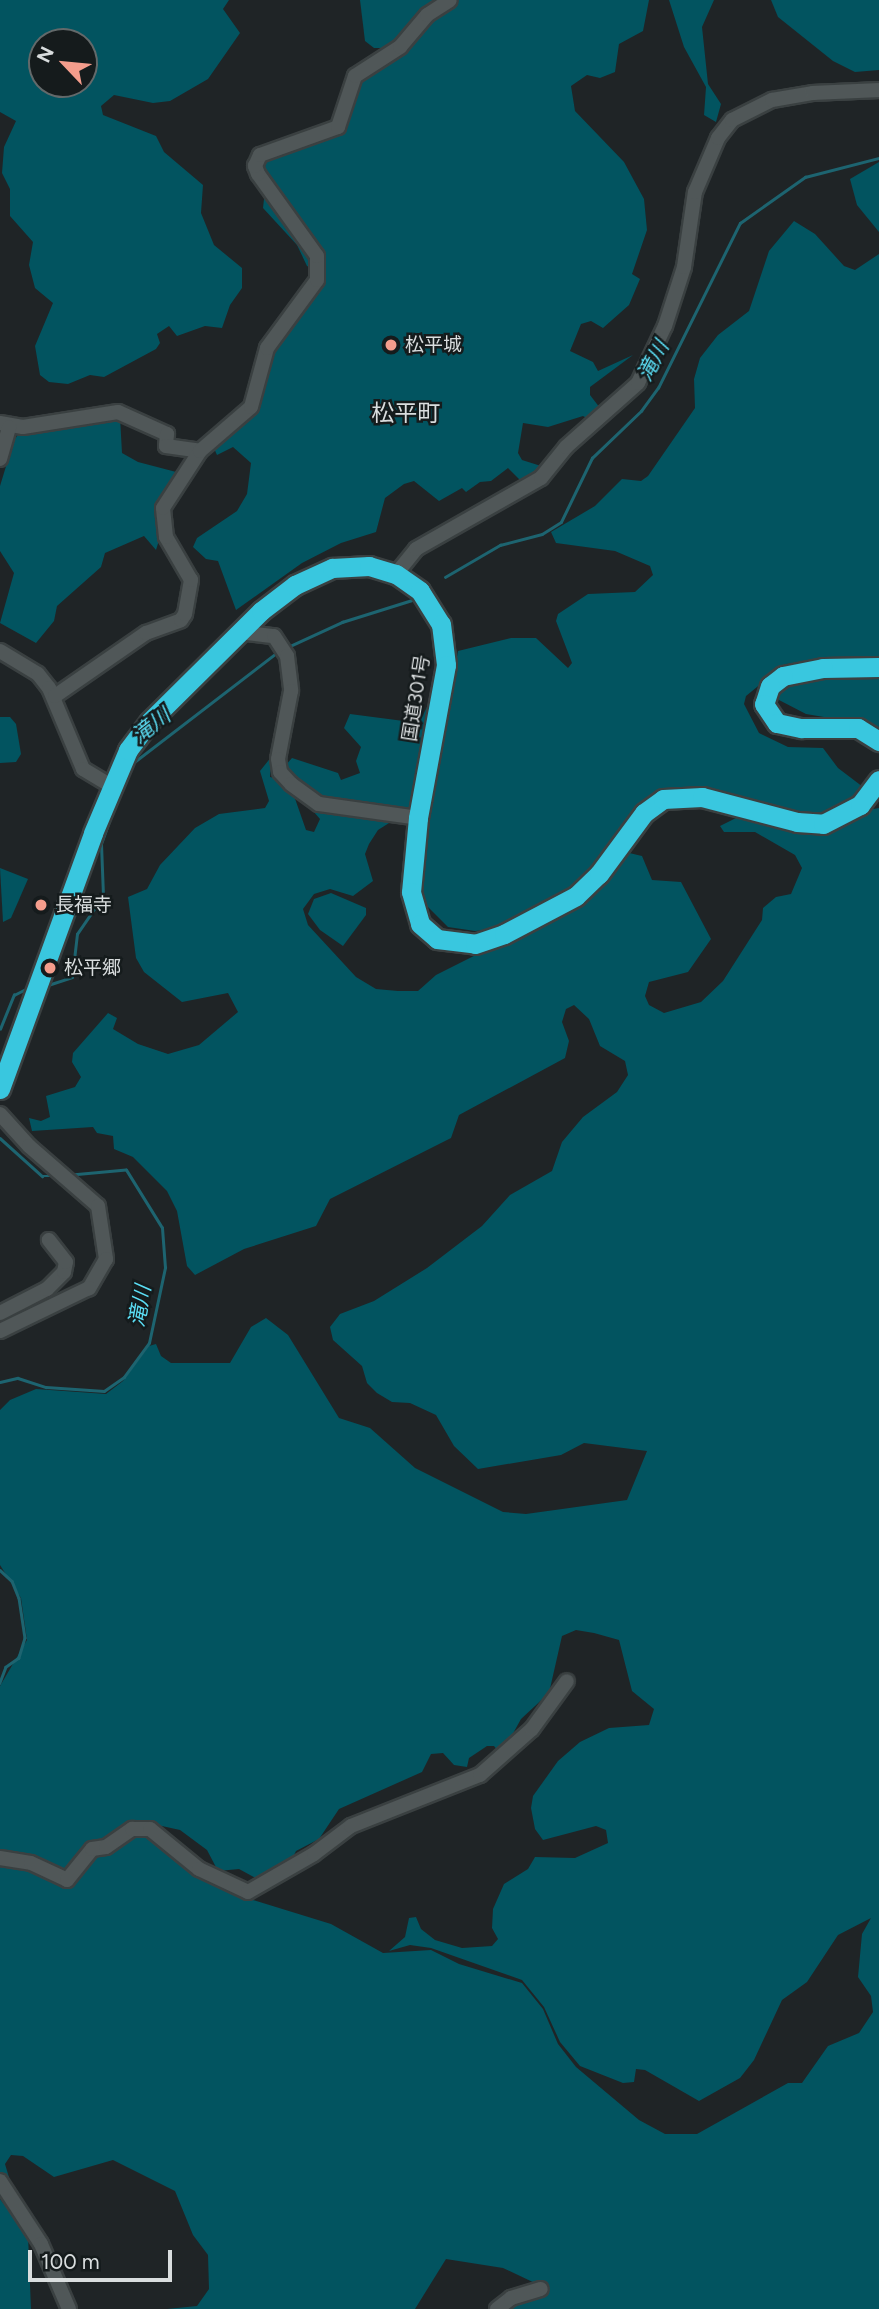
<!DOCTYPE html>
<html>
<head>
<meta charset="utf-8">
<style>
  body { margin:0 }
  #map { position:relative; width:879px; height:2309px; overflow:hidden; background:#1f2426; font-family:Figtree,"Noto Sans JP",sans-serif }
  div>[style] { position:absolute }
  .forest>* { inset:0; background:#025460 }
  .stream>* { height:2.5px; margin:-1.25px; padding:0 1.25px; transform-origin:1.25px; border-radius:1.25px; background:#1d6470 }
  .roads { filter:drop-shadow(2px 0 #3a4041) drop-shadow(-2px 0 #3a4041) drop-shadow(0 2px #3a4041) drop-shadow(0 -2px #3a4041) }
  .minor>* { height:14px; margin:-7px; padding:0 7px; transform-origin:7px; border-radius:7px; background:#505758 }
  .highway>* { height:19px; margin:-9.5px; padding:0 9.5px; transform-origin:9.5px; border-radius:9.5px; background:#39c7df }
  .dots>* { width:19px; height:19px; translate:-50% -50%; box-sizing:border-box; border:4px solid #151b1c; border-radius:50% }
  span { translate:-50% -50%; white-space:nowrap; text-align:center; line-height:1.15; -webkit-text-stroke:5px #151b1c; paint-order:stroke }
  .poi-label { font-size:19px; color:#d9ddde }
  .left { translate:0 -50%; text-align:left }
  .street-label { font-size:19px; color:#d9ddde }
  .water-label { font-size:21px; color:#5bdef5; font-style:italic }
  .quarter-label { font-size:23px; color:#d9ddde }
  .north { position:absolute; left:28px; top:28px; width:70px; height:70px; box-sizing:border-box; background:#151b1c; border:2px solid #63696a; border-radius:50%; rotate:296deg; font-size:19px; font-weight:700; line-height:28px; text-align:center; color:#d9ddde }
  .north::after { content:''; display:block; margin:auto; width:24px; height:32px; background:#f49d8c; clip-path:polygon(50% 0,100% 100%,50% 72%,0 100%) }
  .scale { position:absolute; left:28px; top:2250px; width:144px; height:32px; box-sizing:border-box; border:4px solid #d9ddde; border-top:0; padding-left:9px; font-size:21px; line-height:24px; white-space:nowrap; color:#d9ddde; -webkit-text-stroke:5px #151b1c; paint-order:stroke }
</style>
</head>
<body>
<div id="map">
  <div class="forest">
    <i style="clip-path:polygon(evenodd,0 0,229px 0,223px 9px,240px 33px,208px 79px,170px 101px,153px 103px,114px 95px,101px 106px,103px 115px,156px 136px,164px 152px,203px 185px,201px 213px,214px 245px,242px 268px,242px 288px,230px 305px,222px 328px,205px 326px,177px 336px,169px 326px,157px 334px,160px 343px,156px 349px,104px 377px,90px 375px,68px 384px,49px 382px,40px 375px,35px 346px,53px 303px,35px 288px,29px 265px,33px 242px,10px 216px,10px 189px,2px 173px,4px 147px,16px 121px,0 112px,0 0,42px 42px,84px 42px,84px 84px,42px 84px,42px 42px)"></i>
    <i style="clip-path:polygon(360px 0,446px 0,391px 48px,374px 48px,365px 41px)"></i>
    <i style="clip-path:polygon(454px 0,649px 0,643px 31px,619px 44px,615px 72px,600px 78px,587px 75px,571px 86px,575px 111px,624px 162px,644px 199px,647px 230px,632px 274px,640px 279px,629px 305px,603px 328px,591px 321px,581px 324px,570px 351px,593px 362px,598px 371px,633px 355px,590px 387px,590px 395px,600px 408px,590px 420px,583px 416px,548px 427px,523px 423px,518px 453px,522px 460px,541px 466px,541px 471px,522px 482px,508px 468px,491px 481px,480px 482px,466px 492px,462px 488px,439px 501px,414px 481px,404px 484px,385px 498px,376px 532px,341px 543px,302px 563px,236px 610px,218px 561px,206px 559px,193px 547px,197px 538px,237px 511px,247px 494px,251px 463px,233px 447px,217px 455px,212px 444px,238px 427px,267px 355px,322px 276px,261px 172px,264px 162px,272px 153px,331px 135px,351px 86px)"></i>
    <i style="clip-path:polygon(669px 0,714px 0,702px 27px,708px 84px,721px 104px,716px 122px,704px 115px,706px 87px,684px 47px)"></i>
    <i style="clip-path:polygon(771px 0,879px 0,879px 70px,855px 72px,833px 61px,778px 17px)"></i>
    <i style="clip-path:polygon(879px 162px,879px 232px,857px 205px,850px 179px)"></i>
    <i style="clip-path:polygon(265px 190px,309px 247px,316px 271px,307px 266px,297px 245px,263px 208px)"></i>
    <i style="clip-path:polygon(794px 221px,815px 234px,844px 266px,855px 270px,879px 254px,879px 660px,785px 664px,746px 696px,744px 704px,759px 733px,788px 747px,823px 748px,838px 768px,863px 787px,841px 808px,809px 816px,671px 789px,656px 792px,583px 882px,504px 928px,475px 931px,448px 927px,421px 900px,419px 871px,458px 651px,511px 638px,536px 638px,568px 668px,572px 663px,556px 621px,558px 614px,588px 594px,635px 592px,653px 575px,650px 566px,615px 551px,556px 543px,551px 532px,595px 506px,622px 479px,641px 481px,648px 476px,695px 408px,694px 379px,700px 358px,718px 335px,749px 311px,769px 251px)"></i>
    <i style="clip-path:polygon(120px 417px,122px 453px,138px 462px,180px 473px,156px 550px,144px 536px,105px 553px,101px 567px,57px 606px,54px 621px,36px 643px,0 623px,14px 573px,0 551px,0 486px,14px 440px,21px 431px)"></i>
    <i style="clip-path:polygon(879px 672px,879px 732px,860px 723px,806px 714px,779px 700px,779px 689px,786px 681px)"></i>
    <i style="clip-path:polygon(429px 703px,433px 705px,412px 815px,316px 801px,284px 767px,292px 758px,338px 773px,341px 780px,360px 773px,356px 761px,361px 747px,344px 728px,350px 714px,419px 723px)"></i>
    <i style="clip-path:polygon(0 717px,10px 717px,16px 724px,21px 754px,16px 762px,0 763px)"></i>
    <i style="clip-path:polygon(272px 756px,270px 777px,284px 780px,292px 790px,306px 830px,314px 832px,320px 819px,313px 811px,318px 807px,397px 818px,378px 830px,369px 844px,365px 854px,373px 881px,353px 896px,330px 889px,314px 894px,303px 909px,308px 925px,356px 977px,376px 989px,398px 991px,418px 991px,436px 975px,561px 912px,598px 887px,625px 852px,642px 856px,652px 880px,681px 882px,711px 939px,688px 972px,649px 982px,645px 996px,649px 1005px,664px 1013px,701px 1002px,723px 981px,762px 920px,763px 908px,776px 897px,791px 894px,802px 868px,795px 855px,755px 832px,724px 832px,720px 826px,742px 815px,810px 831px,828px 830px,849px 823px,862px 811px,879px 808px,879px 2309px,500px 2309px,518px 2297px,540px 2291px,537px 2284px,503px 2268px,446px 2259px,415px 2309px,167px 2309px,197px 2306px,209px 2289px,208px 2255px,193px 2235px,175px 2191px,113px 2160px,54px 2177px,23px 2156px,11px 2155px,5px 2164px,14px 2194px,0 2172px,0 1861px,27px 1864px,68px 1882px,93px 1852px,134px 1832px,154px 1834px,209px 1878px,253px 1900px,331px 1924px,383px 1953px,431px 1950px,459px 1964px,522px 1983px,543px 2009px,558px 2044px,576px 2067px,639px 2120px,665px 2134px,697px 2134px,788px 2083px,802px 2083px,828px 2046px,859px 2033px,873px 2012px,871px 1996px,858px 1977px,862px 1934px,871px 1918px,838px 1935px,807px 1982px,782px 2000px,754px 2060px,740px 2078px,699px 2101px,645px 2070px,636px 2069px,634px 2082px,623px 2083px,580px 2066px,560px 2042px,544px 2007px,522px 1980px,431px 1948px,410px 1945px,389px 1951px,405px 1937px,409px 1918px,416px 1917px,421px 1929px,435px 1940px,462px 1948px,492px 1946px,498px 1939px,492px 1928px,493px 1909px,504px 1884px,528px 1869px,535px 1857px,575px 1858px,608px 1843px,606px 1830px,596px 1826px,543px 1840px,535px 1829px,531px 1808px,533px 1796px,558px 1761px,580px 1742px,609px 1728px,649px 1725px,654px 1709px,632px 1691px,619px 1640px,594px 1633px,576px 1630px,562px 1636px,549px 1693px,521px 1719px,501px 1755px,494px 1746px,487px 1746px,469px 1758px,467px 1767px,454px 1765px,443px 1753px,431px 1754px,422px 1772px,339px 1809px,319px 1839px,296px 1851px,285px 1873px,275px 1879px,259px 1880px,239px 1869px,218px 1871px,207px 1850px,180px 1830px,139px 1821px,105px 1844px,94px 1845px,66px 1878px,29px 1860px,0 1856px,0 1686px,27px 1640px,21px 1598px,0 1565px,0 1410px,10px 1400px,36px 1389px,106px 1394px,123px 1381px,149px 1346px,156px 1344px,161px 1356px,171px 1363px,230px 1363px,251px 1327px,266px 1318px,288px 1335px,339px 1418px,370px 1428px,415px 1468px,503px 1512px,526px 1514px,627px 1500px,647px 1451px,584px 1443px,561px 1455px,478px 1469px,454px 1446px,436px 1415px,410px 1403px,392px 1402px,377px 1393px,367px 1383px,362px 1366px,333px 1340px,330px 1327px,340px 1314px,374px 1301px,427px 1268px,482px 1226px,510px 1195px,552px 1171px,562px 1142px,583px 1117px,617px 1092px,628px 1075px,625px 1061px,600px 1046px,589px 1019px,574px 1005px,566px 1009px,562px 1022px,569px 1041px,565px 1058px,459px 1115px,451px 1138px,330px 1199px,316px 1226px,244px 1249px,195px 1275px,187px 1266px,177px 1211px,167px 1191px,133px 1157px,114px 1149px,113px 1136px,97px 1133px,93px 1127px,32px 1131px,29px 1118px,41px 1121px,50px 1117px,46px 1096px,75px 1087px,81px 1077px,72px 1062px,73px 1053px,108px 1013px,117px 1018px,113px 1029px,138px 1044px,168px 1054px,199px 1045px,238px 1012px,228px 993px,182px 1002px,144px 972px,136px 958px,128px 897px,147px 889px,160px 865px,195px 828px,219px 814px,265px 808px,269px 801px,260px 771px)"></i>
    <i style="clip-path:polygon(0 868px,28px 879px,11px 918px,3px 922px)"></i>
    <i style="clip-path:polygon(331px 893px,366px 908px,366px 915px,343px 946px,320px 930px,308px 914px,314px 899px)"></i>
    <i style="clip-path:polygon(0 2199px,28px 2235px,31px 2309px,0 2309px)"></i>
  </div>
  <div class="stream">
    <i style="left:445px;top:577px;width:64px;rotate:-30.2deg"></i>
    <i style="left:500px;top:545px;width:43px;rotate:-14.7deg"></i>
    <i style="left:542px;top:534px;width:22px;rotate:-32deg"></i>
    <i style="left:561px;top:522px;width:71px;rotate:-64.2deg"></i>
    <i style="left:592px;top:458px;width:68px;rotate:-43.8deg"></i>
    <i style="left:641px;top:411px;width:29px;rotate:-54deg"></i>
    <i style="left:658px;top:388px;width:184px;rotate:-63.6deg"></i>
    <i style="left:740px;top:223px;width:80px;rotate:-35.3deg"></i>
    <i style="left:805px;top:177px;width:76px;rotate:-14.4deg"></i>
    <i style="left:288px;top:647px;width:60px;rotate:-24.8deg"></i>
    <i style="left:342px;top:622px;width:73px;rotate:-17.4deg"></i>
    <i style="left:133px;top:763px;width:184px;rotate:-37.5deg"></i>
    <i style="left:48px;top:985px;width:25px;rotate:-18deg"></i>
    <i style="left:72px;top:977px;width:43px;rotate:-83.4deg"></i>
    <i style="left:77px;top:934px;width:46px;rotate:-55.6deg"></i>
    <i style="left:103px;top:896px;width:52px;rotate:-92.2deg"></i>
    <i style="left:101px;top:844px;width:41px;rotate:-70.3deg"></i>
    <i style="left:0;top:1029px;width:37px;rotate:-68deg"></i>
    <i style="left:14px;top:995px;width:11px;rotate:-27deg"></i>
    <i style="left:0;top:1138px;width:57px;rotate:42.1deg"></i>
    <i style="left:42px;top:1176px;width:13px"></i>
    <i style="left:0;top:1382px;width:18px;rotate:-13deg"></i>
    <i style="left:18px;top:1378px;width:29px;rotate:18deg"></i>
    <i style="left:46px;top:1387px;width:58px;rotate:3.9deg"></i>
    <i style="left:104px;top:1391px;width:24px;rotate:-35deg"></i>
    <i style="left:124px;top:1377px;width:42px;rotate:-53.7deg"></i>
    <i style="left:149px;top:1343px;width:77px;rotate:-78deg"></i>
    <i style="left:165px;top:1268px;width:40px;rotate:-94.3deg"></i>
    <i style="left:162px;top:1228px;width:68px;rotate:-121.8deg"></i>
    <i style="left:126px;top:1170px;width:54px;rotate:174.7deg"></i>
    <i style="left:0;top:1570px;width:16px;rotate:43deg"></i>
    <i style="left:12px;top:1581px;width:18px;rotate:68deg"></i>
    <i style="left:19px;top:1598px;width:40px;rotate:81.5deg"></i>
    <i style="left:25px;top:1638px;width:21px;rotate:107deg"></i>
    <i style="left:19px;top:1658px;width:16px;rotate:145deg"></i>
    <i style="left:6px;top:1667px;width:17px;rotate:111deg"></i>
  </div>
  <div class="roads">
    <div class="minor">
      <i style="left:0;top:423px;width:23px;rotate:10deg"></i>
      <i style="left:23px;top:427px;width:96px;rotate:-9deg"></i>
      <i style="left:118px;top:412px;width:54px;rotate:24.2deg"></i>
      <i style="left:167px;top:434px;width:12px;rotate:95deg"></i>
      <i style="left:166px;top:446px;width:34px;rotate:8deg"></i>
      <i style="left:0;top:459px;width:33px;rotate:-74deg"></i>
      <i style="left:396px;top:574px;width:32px;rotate:-51deg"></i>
      <i style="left:416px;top:549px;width:144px;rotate:-29.6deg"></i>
      <i style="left:541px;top:478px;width:40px;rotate:-51deg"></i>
      <i style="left:566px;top:447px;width:96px;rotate:-41.6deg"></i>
      <i style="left:638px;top:383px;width:63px;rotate:-64.7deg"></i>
      <i style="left:665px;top:326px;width:62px;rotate:-72.1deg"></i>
      <i style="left:684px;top:267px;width:76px;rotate:-81.7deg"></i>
      <i style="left:695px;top:192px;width:59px;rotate:-66.9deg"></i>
      <i style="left:718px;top:138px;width:23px;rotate:-52deg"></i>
      <i style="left:732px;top:120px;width:45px;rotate:-26.6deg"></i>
      <i style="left:772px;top:100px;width:42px;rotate:-9.7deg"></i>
      <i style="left:813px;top:93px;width:66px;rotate:-2.6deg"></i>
      <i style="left:239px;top:632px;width:35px;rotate:7deg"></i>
      <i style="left:274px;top:636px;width:24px;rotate:57deg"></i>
      <i style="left:287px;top:656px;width:35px;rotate:83deg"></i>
      <i style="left:291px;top:691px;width:69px;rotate:100.8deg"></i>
      <i style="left:278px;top:759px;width:13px;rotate:81deg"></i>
      <i style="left:280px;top:772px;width:16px;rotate:47deg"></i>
      <i style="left:291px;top:784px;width:34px;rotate:36deg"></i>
      <i style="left:319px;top:804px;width:100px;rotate:8deg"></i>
      <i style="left:0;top:651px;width:44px;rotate:31.2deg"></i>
      <i style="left:38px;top:674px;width:18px;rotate:52deg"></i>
      <i style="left:49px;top:688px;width:88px;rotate:67.2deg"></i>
      <i style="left:83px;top:769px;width:33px;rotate:31deg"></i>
      <i style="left:55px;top:696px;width:111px;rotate:-34.7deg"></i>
      <i style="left:146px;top:633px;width:37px;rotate:-20deg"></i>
      <i style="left:181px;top:620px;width:7px;rotate:-56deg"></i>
      <i style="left:185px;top:614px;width:35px;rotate:-80deg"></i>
      <i style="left:191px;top:580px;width:50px;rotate:-120.2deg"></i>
      <i style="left:166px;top:537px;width:29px;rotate:-96deg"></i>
      <i style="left:163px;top:508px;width:68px;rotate:-57deg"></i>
      <i style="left:200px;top:451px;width:67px;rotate:-40.8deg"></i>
      <i style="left:251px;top:407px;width:61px;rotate:-74.8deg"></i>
      <i style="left:267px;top:348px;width:84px;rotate:-53.7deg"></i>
      <i style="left:317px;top:280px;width:24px;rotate:-90deg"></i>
      <i style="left:317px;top:256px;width:101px;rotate:-125.7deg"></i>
      <i style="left:258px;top:174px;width:9px;rotate:-111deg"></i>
      <i style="left:255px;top:166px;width:12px;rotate:-66deg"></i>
      <i style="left:260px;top:155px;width:83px;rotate:-19.7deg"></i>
      <i style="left:338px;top:127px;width:54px;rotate:-71.6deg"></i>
      <i style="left:355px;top:76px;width:54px;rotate:-32.8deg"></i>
      <i style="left:400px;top:47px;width:42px;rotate:-49.8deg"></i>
      <i style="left:427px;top:15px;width:27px;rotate:-33deg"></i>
      <i style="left:0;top:1114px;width:43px;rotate:47.8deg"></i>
      <i style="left:29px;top:1146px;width:91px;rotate:41deg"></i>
      <i style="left:98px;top:1206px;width:54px;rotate:81.4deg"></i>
      <i style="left:106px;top:1259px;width:34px;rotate:120deg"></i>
      <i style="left:89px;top:1288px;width:99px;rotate:154.2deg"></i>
      <i style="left:0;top:1313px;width:53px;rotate:-27.1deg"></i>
      <i style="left:47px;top:1289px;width:24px;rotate:-45deg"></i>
      <i style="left:64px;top:1272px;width:10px;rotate:-79deg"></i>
      <i style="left:66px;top:1262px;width:28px;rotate:-128deg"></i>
      <i style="left:0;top:1858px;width:31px;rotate:9deg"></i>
      <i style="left:31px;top:1863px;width:40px;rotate:25deg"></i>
      <i style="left:67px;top:1880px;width:40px;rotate:-51deg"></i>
      <i style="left:92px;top:1849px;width:14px;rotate:-8deg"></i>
      <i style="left:106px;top:1847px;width:32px;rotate:-35deg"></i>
      <i style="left:132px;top:1829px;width:18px"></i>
      <i style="left:150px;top:1829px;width:63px;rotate:39.2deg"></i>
      <i style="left:199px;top:1869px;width:54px;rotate:25.1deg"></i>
      <i style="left:248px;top:1892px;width:76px;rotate:-29.9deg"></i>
      <i style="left:314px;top:1854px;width:46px;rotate:-37.1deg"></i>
      <i style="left:351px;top:1826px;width:139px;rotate:-21.6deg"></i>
      <i style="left:480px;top:1775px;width:69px;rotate:-41.5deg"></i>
      <i style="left:532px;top:1729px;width:59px;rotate:-53.9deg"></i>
      <i style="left:0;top:2181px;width:75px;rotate:56.9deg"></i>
      <i style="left:41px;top:2244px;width:71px;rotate:66.7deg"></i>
      <i style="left:497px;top:2309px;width:18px;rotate:-38deg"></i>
      <i style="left:511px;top:2298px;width:31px;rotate:-17deg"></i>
    </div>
    <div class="highway">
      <i style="left:879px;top:667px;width:56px;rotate:179deg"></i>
      <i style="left:823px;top:668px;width:41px;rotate:168.7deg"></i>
      <i style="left:783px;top:676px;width:16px;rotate:142deg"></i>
      <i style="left:770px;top:686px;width:19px;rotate:108deg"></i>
      <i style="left:764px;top:704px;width:23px;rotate:56deg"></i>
      <i style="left:777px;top:723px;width:25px;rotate:12deg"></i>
      <i style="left:801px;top:728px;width:57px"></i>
      <i style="left:858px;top:728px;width:25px;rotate:32deg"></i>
      <i style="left:0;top:1089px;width:272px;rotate:-70deg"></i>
      <i style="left:93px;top:833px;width:90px;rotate:-67.1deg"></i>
      <i style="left:128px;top:750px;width:35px;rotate:-53deg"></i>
      <i style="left:149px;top:722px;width:158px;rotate:-44.7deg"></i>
      <i style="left:261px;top:611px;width:43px;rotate:-37.4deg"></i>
      <i style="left:295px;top:585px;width:41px;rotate:-24.7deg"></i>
      <i style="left:332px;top:568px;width:37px;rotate:-3deg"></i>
      <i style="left:369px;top:566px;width:28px;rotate:17deg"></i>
      <i style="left:396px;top:574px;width:29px;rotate:35deg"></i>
      <i style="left:420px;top:591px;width:39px;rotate:58deg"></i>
      <i style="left:441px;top:624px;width:41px;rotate:83deg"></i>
      <i style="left:446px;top:665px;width:156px;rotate:100.4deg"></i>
      <i style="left:418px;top:818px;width:74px;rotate:95.4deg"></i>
      <i style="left:411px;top:892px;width:33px;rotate:74deg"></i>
      <i style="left:420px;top:924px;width:23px;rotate:41deg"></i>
      <i style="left:437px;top:939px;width:38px;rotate:7deg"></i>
      <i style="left:475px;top:944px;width:31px;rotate:-19deg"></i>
      <i style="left:504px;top:934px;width:81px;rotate:-27.8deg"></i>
      <i style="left:576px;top:896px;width:32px;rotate:-44deg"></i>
      <i style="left:599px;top:874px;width:76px;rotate:-53.6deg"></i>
      <i style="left:644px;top:813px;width:24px;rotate:-36deg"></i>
      <i style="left:663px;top:799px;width:39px;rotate:-3deg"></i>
      <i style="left:702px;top:797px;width:98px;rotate:14.7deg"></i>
      <i style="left:797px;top:822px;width:26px;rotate:4deg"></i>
      <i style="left:823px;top:824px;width:42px;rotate:-27.2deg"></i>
      <i style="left:860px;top:805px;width:31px;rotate:-53deg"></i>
    </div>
  </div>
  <div class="dots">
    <i style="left:391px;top:345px;background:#f49d8c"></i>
    <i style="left:41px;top:905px;background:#f49d8c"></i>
    <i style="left:50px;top:968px;background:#f49d8c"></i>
  </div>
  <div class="poi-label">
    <span class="left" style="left:405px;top:345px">松平城</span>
    <span class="left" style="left:55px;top:905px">長福寺</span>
    <span class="left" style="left:64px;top:968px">松平郷</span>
  </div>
  <div class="street-label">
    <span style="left:416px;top:698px;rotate:-81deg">国道301号</span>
  </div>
  <div class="water-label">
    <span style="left:653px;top:361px;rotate:-62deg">滝川</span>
    <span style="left:151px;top:726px;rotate:-38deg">滝川</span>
    <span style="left:140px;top:1306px;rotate:-80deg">滝川</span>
  </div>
  <div class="quarter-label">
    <span style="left:406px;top:413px">松平町</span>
  </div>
  <div class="north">N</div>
  <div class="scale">100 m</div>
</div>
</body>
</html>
